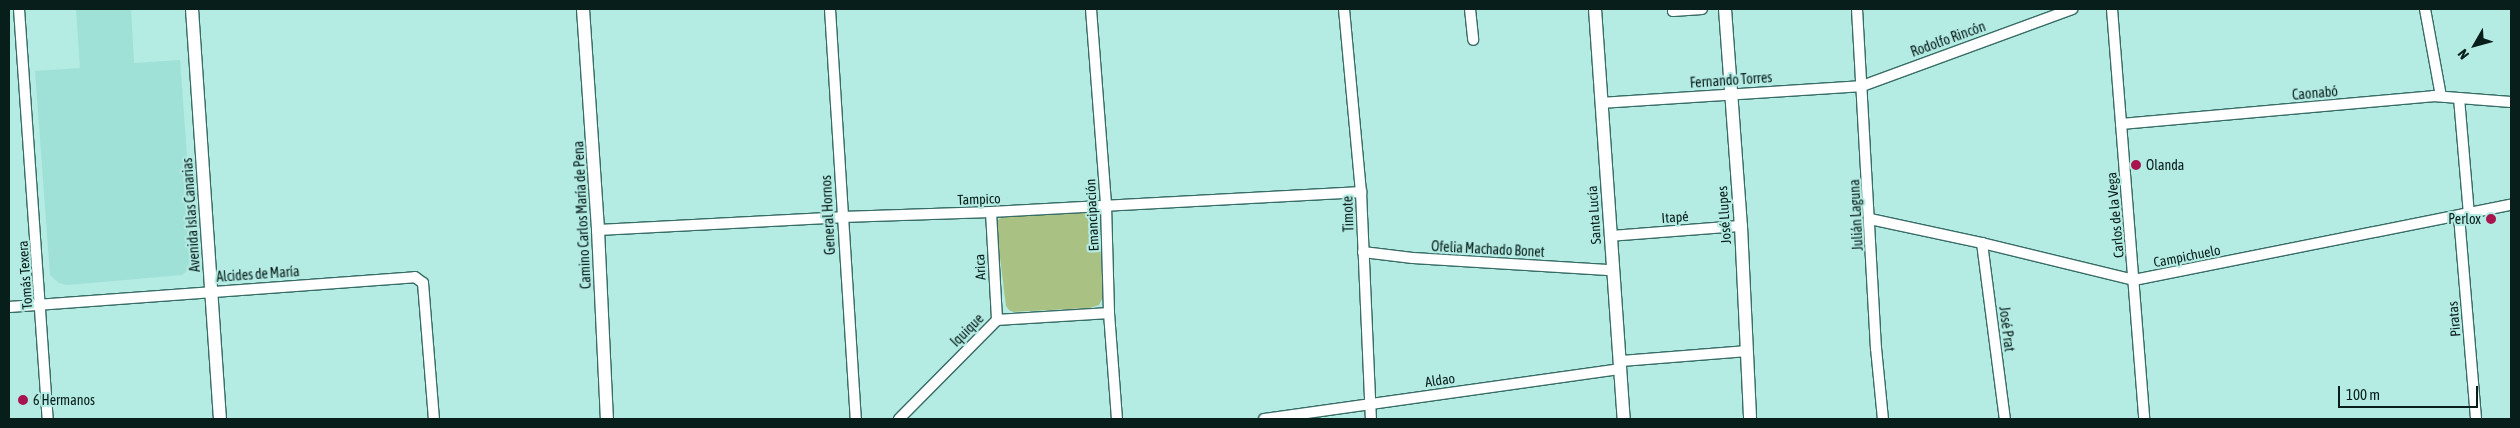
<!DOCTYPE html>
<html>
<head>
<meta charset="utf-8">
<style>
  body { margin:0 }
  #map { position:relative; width:2520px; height:428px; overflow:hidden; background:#b4ebe3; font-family:"Asap Condensed",sans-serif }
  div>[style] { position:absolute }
  .built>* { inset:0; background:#9fe0d7 }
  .green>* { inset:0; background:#a9c283 }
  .roads { filter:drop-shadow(1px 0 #386c66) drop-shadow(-1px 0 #386c66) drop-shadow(0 1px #386c66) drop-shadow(0 -1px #386c66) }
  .minor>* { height:10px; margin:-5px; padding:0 5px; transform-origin:5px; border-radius:5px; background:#fff }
  .tertiary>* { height:12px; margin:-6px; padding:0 6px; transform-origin:6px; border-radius:6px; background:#fff }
  .dots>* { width:14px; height:14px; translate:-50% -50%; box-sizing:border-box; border:2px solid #b4ebe3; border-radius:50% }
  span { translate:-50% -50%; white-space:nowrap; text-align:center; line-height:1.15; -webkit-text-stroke:4.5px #b4ebe3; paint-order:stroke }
  .street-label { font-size:14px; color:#081e1b }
  .poi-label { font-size:14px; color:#081e1b }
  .left { translate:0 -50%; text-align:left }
  .right { translate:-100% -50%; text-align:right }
  .frame { position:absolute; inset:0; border:10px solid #081e1b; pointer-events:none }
  .north { position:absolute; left:2450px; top:20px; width:50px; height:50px; -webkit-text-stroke:4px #b4ebe3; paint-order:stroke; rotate:232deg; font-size:14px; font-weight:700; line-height:20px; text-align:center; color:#081e1b }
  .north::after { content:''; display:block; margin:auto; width:18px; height:22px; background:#081e1b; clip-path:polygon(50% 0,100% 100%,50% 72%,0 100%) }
  .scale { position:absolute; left:2338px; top:386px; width:140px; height:22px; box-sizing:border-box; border:2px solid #081e1b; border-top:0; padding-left:6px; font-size:15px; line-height:18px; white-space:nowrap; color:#081e1b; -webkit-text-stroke:4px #b4ebe3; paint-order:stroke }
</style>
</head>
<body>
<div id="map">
  <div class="built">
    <i style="clip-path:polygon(76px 9px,131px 9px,134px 63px,180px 60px,194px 253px,190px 268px,182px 275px,67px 285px,59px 283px,50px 275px,35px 71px,80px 68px)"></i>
  </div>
  <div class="green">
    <i style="clip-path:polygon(1089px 211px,1098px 220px,1104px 295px,1099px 305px,1090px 308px,1013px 312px,1009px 310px,1006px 306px,996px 225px,998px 220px,1004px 216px)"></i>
  </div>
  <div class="roads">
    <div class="minor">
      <i style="left:19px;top:9px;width:411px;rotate:86deg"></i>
      <i style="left:830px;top:9px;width:411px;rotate:86.4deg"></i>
      <i style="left:1091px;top:9px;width:197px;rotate:85.6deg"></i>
      <i style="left:1106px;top:205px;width:108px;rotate:88.4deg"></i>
      <i style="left:1109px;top:313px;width:106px;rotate:85.7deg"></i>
      <i style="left:1344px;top:9px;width:184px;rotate:84.7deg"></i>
      <i style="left:1361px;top:192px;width:227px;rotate:87.5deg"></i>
      <i style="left:1470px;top:9px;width:31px;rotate:84deg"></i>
      <i style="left:1673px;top:9px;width:2px;rotate:90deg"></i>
      <i style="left:1673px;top:11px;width:29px;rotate:-4deg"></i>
      <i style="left:1857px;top:9px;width:340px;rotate:86.8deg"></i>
      <i style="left:1876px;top:348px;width:71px;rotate:84.4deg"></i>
      <i style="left:2112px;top:9px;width:411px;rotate:85.5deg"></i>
      <i style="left:2425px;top:9px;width:88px;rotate:79.6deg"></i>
      <i style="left:2459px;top:98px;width:116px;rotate:85.1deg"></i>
      <i style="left:1601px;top:103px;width:262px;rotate:-3.7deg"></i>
      <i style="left:1862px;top:86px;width:224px;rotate:-20.1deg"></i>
      <i style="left:2121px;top:124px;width:313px;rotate:-5.1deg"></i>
      <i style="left:2433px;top:96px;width:78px;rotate:4.4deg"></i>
      <i style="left:991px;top:212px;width:108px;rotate:86.8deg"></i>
      <i style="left:2459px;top:216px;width:204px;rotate:85.2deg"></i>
      <i style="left:1870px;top:219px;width:115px;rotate:12.1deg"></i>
      <i style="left:1982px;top:243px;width:156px;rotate:13.7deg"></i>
      <i style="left:2134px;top:280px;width:384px;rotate:-11.3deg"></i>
      <i style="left:598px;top:230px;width:244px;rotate:-3deg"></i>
      <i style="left:842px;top:217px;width:149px;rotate:-1.9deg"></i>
      <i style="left:991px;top:212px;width:371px;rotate:-3.1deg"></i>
      <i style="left:1610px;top:236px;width:131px;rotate:-4.4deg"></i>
      <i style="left:1982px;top:243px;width:177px;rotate:82.6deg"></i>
      <i style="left:1363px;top:252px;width:50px;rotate:6.8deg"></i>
      <i style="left:1413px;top:258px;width:199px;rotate:3.5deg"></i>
      <i style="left:9px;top:307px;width:407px;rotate:-4.2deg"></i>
      <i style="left:415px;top:277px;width:10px;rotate:37deg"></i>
      <i style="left:423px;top:283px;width:136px;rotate:85.4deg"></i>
      <i style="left:1620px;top:361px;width:126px;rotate:-4.5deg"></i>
      <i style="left:899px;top:419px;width:139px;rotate:-45.3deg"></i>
      <i style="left:997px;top:320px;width:112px;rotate:-3.6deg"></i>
      <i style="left:1264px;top:419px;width:359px;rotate:-8deg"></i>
    </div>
    <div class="tertiary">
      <i style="left:192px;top:9px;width:411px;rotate:86.1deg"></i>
      <i style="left:583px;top:9px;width:222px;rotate:86.1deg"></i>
      <i style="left:598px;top:230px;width:189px;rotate:87.3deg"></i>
      <i style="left:1595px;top:9px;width:411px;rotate:86deg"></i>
      <i style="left:1725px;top:9px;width:218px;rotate:85.8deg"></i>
      <i style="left:1741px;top:226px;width:193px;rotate:87.3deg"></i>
    </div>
  </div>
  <div class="dots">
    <i style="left:2136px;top:165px;background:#a7144e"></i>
    <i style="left:2491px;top:219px;background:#a7144e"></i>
    <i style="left:23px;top:400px;background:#a7144e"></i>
  </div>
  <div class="street-label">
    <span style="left:1948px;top:39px;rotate:-20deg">Rodolfo Rincón</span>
    <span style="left:1731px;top:80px;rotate:-4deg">Fernando Torres</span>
    <span style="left:2315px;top:93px;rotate:-5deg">Caonabó</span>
    <span style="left:979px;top:199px;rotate:-2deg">Tampico</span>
    <span style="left:1348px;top:214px;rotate:-92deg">Timote</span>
    <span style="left:191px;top:215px;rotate:-94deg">Avenida Islas Canarias</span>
    <span style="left:582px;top:215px;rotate:-93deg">Camino Carlos María de Pena</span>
    <span style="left:828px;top:215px;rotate:-93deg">General Hornos</span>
    <span style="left:1092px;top:215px;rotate:-93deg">Emancipación</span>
    <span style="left:1594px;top:215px;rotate:-94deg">Santa Lucía</span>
    <span style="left:1724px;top:215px;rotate:-94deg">José Llupes</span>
    <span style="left:1856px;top:215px;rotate:-93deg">Julián Laguna</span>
    <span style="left:2115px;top:215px;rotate:-95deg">Carlos de la Vega</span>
    <span style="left:1675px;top:217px;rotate:-4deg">Itapé</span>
    <span style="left:1488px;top:249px;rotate:3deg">Ofelia Machado Bonet</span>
    <span style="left:2187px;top:256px;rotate:-11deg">Campichuelo</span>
    <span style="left:980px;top:267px;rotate:-93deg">Arica</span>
    <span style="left:258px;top:274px;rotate:-4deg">Alcides de María</span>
    <span style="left:25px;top:275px;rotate:-94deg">Tomás Texera</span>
    <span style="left:2454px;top:319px;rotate:-95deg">Piratas</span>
    <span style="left:2007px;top:329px;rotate:83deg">José Prat</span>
    <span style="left:967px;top:330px;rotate:-45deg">Iquique</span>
    <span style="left:1440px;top:380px;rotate:-8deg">Aldao</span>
  </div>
  <div class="poi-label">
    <span class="left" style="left:2146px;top:165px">Olanda</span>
    <span class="right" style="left:2481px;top:219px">Perlox</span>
    <span class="left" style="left:33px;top:400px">6 Hermanos</span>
  </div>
  <div class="frame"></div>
  <div class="north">N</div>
  <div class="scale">100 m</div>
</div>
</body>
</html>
